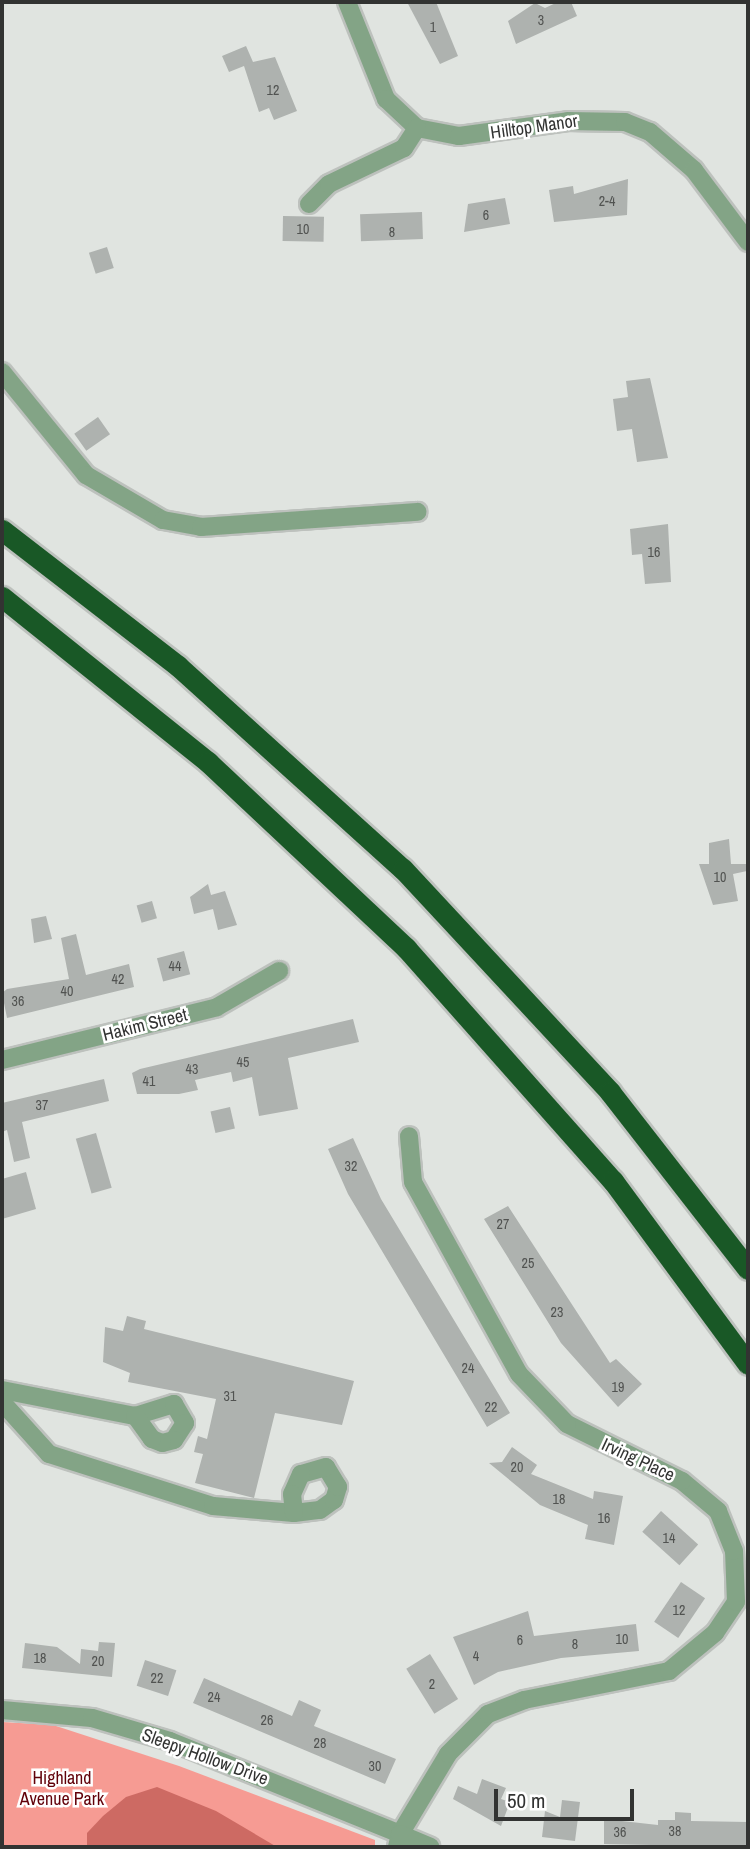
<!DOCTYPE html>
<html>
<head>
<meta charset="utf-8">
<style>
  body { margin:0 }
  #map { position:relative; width:750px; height:1849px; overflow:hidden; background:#e0e4e0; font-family:"Archivo Narrow",sans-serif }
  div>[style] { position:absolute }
  .green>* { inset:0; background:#f69b93 }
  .water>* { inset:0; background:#cd6a63 }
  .building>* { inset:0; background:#aeb2af; transform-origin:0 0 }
  .roads { filter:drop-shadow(2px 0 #bdc1bd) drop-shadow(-2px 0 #bdc1bd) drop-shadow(0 2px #bdc1bd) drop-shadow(0 -2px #bdc1bd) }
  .minor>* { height:18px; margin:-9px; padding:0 9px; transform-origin:9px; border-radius:9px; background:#83a486 }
  .highway>* { height:21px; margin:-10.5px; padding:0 10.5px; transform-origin:10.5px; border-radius:10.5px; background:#195826 }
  span { translate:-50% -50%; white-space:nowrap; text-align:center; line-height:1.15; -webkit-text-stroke:5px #fff; paint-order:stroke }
  .number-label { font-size:14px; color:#515351 }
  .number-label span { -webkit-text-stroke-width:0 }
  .street-label { font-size:18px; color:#323332 }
  .park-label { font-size:18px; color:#610109 }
  .frame { position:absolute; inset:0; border:4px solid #323332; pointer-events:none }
  .scale { position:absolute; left:494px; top:1789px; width:140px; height:32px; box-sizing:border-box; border:4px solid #323332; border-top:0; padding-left:9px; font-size:21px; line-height:24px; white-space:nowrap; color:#323332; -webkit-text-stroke:5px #fff; paint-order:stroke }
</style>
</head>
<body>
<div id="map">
  <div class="green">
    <i style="clip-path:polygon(2px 1722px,53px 1725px,179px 1766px,375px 1840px,375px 1847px,2px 1847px)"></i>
  </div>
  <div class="water">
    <i style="clip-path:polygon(157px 1787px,216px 1811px,277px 1847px,87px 1847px,87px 1833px,103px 1816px,126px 1797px)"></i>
  </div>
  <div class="building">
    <i style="clip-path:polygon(407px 2px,436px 2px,458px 56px,440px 64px)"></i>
    <i style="clip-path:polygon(558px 2px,571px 2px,577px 16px,516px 44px,508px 21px,535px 3px,545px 8px)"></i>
    <i style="clip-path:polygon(246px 46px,253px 62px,275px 57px,297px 111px,274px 120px,269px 108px,259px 112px,244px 66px,229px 72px,222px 56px)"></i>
    <i style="clip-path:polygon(628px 179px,627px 215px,554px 222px,549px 190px,573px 186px,574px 194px)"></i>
    <i style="clip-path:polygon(505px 198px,510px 224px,464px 232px,468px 204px)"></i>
    <i style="left:422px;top:212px;width:27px;height:62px;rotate:88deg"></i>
    <i style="left:283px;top:216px;width:41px;height:25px;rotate:1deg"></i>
    <i style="left:107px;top:247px;width:22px;height:19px;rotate:72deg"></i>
    <i style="clip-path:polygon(650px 378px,668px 458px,637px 462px,632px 429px,617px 431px,613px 399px,628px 397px,626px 381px)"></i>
    <i style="left:98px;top:417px;width:21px;height:29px;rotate:55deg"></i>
    <i style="clip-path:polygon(668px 524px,671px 582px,645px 584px,642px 554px,632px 555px,630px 529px)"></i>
    <i style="clip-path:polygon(729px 839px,731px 864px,746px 864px,747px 871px,733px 874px,738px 901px,713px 905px,699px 864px,709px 864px,709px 843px)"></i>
    <i style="clip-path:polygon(208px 884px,211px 895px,225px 891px,237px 925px,218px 930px,213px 909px,194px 914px,190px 897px)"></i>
    <i style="left:152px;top:901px;width:18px;height:16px;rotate:74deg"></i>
    <i style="clip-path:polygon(46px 916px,52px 939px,34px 943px,31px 919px)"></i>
    <i style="clip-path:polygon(76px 934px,86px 975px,129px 964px,134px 987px,7px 1018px,2px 993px,7px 989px,69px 979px,61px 938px)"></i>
    <i style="left:184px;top:951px;width:24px;height:28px;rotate:75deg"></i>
    <i style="clip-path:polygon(353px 1019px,359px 1042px,288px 1058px,298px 1109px,259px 1116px,252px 1077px,233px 1082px,231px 1072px,195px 1080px,198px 1090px,179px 1094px,137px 1094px,132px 1073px,140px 1069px)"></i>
    <i style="clip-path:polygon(104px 1079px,109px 1101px,22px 1122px,30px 1158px,14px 1162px,7px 1130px,2px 1132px,2px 1103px)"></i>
    <i style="left:230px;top:1107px;width:22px;height:20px;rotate:77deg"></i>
    <i style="left:96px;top:1133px;width:57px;height:21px;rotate:74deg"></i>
    <i style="clip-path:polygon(353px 1138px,381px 1199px,510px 1413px,487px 1427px,348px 1194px,328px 1149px)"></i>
    <i style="clip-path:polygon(26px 1172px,36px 1209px,2px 1219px,2px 1179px)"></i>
    <i style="clip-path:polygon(508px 1206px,610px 1363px,616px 1359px,642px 1384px,618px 1407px,561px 1343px,484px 1219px)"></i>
    <i style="clip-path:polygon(127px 1316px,146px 1321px,144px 1329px,354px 1381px,342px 1425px,275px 1413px,254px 1498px,195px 1483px,203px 1454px,194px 1452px,198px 1436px,207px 1439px,216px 1399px,128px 1382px,130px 1373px,103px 1362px,105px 1327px,123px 1331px)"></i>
    <i style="clip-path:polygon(512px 1447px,537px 1465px,531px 1474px,593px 1499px,594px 1491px,623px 1496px,614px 1545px,585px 1539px,588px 1525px,540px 1505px,489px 1463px,502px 1462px)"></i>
    <i style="left:661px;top:1511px;width:50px;height:28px;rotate:42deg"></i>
    <i style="left:681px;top:1582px;width:29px;height:48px;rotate:34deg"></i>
    <i style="clip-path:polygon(528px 1611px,534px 1636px,636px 1624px,639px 1651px,561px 1658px,498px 1672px,474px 1685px,453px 1637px)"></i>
    <i style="clip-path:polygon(99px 1642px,115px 1643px,112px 1677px,22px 1668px,25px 1643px,57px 1647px,80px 1664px,81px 1649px,98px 1651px)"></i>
    <i style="left:430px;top:1654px;width:53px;height:28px;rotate:58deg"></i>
    <i style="left:145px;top:1660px;width:33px;height:27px;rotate:18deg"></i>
    <i style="clip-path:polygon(204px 1678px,292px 1716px,299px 1700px,321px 1710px,314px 1726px,396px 1759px,385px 1784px,193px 1703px)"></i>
    <i style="clip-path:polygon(482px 1779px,506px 1788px,501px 1799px,510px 1802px,501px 1826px,453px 1799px,458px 1786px,477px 1794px)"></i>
    <i style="clip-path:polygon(562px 1800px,580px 1802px,575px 1841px,542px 1837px,545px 1811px,560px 1817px)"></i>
    <i style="clip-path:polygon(675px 1812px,691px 1813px,691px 1821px,748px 1822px,748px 1847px,604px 1844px,604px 1819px,658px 1825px,658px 1820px,675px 1820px)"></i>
  </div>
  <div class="roads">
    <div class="minor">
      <i style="left:347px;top:2px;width:105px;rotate:68.1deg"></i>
      <i style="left:386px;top:99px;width:42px;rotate:43.1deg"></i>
      <i style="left:417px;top:128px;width:43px;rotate:10.8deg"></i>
      <i style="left:459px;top:136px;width:110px;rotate:-7.8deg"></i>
      <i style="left:568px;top:121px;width:57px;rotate:1deg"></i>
      <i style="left:625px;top:122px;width:27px;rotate:22deg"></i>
      <i style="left:650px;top:132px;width:58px;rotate:40.8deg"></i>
      <i style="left:694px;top:170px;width:90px;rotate:53.1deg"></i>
      <i style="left:309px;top:204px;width:28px;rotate:-45deg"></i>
      <i style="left:329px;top:184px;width:83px;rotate:-25.6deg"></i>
      <i style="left:404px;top:148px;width:24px;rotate:-57deg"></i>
      <i style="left:2px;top:372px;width:133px;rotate:50.8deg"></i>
      <i style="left:86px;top:475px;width:89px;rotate:30.3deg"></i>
      <i style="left:163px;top:520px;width:39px;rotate:10deg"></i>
      <i style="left:201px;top:527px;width:217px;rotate:-4deg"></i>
      <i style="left:2px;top:1060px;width:221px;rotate:-13.8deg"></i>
      <i style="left:217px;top:1007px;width:72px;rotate:-30.1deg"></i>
      <i style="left:2px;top:1390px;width:136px;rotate:11.1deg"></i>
      <i style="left:135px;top:1416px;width:41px;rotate:-17.1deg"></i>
      <i style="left:174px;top:1404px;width:22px;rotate:60deg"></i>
      <i style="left:185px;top:1423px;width:20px;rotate:123deg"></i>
      <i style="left:174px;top:1440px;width:12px;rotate:166deg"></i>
      <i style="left:162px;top:1443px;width:11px;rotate:-158deg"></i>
      <i style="left:152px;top:1439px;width:29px;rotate:-126deg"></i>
      <i style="left:2px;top:1402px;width:70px;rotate:47.9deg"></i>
      <i style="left:49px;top:1454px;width:172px;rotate:17.6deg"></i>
      <i style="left:213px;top:1506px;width:81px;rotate:4.9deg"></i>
      <i style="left:294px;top:1513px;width:26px;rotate:-7deg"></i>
      <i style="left:320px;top:1510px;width:17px;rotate:-36deg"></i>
      <i style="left:334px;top:1500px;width:14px;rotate:-73deg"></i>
      <i style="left:338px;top:1487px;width:23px;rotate:-121deg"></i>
      <i style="left:326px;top:1467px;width:26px;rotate:164deg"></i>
      <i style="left:301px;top:1474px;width:22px;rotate:114deg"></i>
      <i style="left:292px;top:1494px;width:19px;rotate:84deg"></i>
      <i style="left:2px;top:1710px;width:90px;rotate:5.1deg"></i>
      <i style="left:92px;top:1718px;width:81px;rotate:16.4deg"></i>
      <i style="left:170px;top:1741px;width:248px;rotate:22deg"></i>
      <i style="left:400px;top:1834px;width:93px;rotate:-59deg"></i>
      <i style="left:448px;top:1754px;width:57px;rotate:-45deg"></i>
      <i style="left:488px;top:1714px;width:39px;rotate:-21deg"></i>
      <i style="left:524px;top:1700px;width:148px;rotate:-11.3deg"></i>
      <i style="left:669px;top:1671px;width:60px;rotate:-39.6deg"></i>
      <i style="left:715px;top:1633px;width:37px;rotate:-56deg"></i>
      <i style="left:736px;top:1602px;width:51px;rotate:-92.2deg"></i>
      <i style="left:734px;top:1551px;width:43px;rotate:-111.8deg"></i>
      <i style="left:718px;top:1511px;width:47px;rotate:-140.2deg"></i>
      <i style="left:682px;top:1481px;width:128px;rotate:-153.6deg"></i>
      <i style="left:567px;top:1424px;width:69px;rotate:-133.8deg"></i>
      <i style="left:519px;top:1374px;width:219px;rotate:-118.9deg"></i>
      <i style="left:413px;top:1182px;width:46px;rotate:-95deg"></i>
      <i style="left:397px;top:1847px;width:13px;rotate:-77deg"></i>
      <i style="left:400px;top:1834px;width:33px;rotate:23deg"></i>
    </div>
    <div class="highway">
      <i style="left:2px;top:530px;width:222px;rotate:37.7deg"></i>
      <i style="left:178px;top:666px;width:303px;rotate:42.1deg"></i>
      <i style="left:403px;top:869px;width:304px;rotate:47.1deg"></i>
      <i style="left:610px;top:1092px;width:224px;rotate:52.1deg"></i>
      <i style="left:2px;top:597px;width:264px;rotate:38.7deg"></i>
      <i style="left:208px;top:762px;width:272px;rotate:43.2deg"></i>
      <i style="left:406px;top:948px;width:312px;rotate:48.4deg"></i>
      <i style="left:613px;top:1181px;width:227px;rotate:53.6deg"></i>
    </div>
  </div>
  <div class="number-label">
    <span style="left:541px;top:20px">3</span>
    <span style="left:433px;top:27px">1</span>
    <span style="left:273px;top:90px">12</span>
    <span style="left:607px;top:201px">2-4</span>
    <span style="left:486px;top:215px">6</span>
    <span style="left:303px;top:229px">10</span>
    <span style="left:392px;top:232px">8</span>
    <span style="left:654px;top:552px">16</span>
    <span style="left:720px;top:877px">10</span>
    <span style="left:175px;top:966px">44</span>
    <span style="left:118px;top:979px">42</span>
    <span style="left:67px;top:991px">40</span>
    <span style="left:18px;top:1001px">36</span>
    <span style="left:243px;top:1062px">45</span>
    <span style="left:192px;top:1069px">43</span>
    <span style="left:149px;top:1081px">41</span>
    <span style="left:42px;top:1105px">37</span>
    <span style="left:351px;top:1166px">32</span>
    <span style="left:503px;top:1224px">27</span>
    <span style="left:528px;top:1263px">25</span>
    <span style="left:557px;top:1312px">23</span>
    <span style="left:468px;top:1368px">24</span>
    <span style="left:618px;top:1387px">19</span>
    <span style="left:230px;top:1396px">31</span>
    <span style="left:491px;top:1407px">22</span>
    <span style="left:517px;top:1467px">20</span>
    <span style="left:559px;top:1499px">18</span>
    <span style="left:604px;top:1518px">16</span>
    <span style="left:669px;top:1538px">14</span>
    <span style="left:679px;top:1610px">12</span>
    <span style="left:622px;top:1639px">10</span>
    <span style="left:520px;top:1640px">6</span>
    <span style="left:575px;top:1644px">8</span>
    <span style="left:476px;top:1656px">4</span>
    <span style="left:40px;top:1658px">18</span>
    <span style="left:98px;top:1661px">20</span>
    <span style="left:157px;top:1678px">22</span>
    <span style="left:432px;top:1684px">2</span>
    <span style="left:214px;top:1697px">24</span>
    <span style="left:267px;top:1720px">26</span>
    <span style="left:320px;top:1743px">28</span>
    <span style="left:375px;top:1766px">30</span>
    <span style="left:675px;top:1831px">38</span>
    <span style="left:620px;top:1832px">36</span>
  </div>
  <div class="street-label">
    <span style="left:534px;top:127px;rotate:-8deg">Hilltop Manor</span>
    <span style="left:145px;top:1025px;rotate:-14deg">Hakim Street</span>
    <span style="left:638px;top:1460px;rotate:25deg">Irving Place</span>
    <span style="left:205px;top:1757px;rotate:20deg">Sleepy Hollow Drive</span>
  </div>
  <div class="park-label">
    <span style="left:62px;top:1789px">Highland<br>Avenue Park</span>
  </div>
  <div class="frame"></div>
  <div class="scale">50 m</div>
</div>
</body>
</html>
